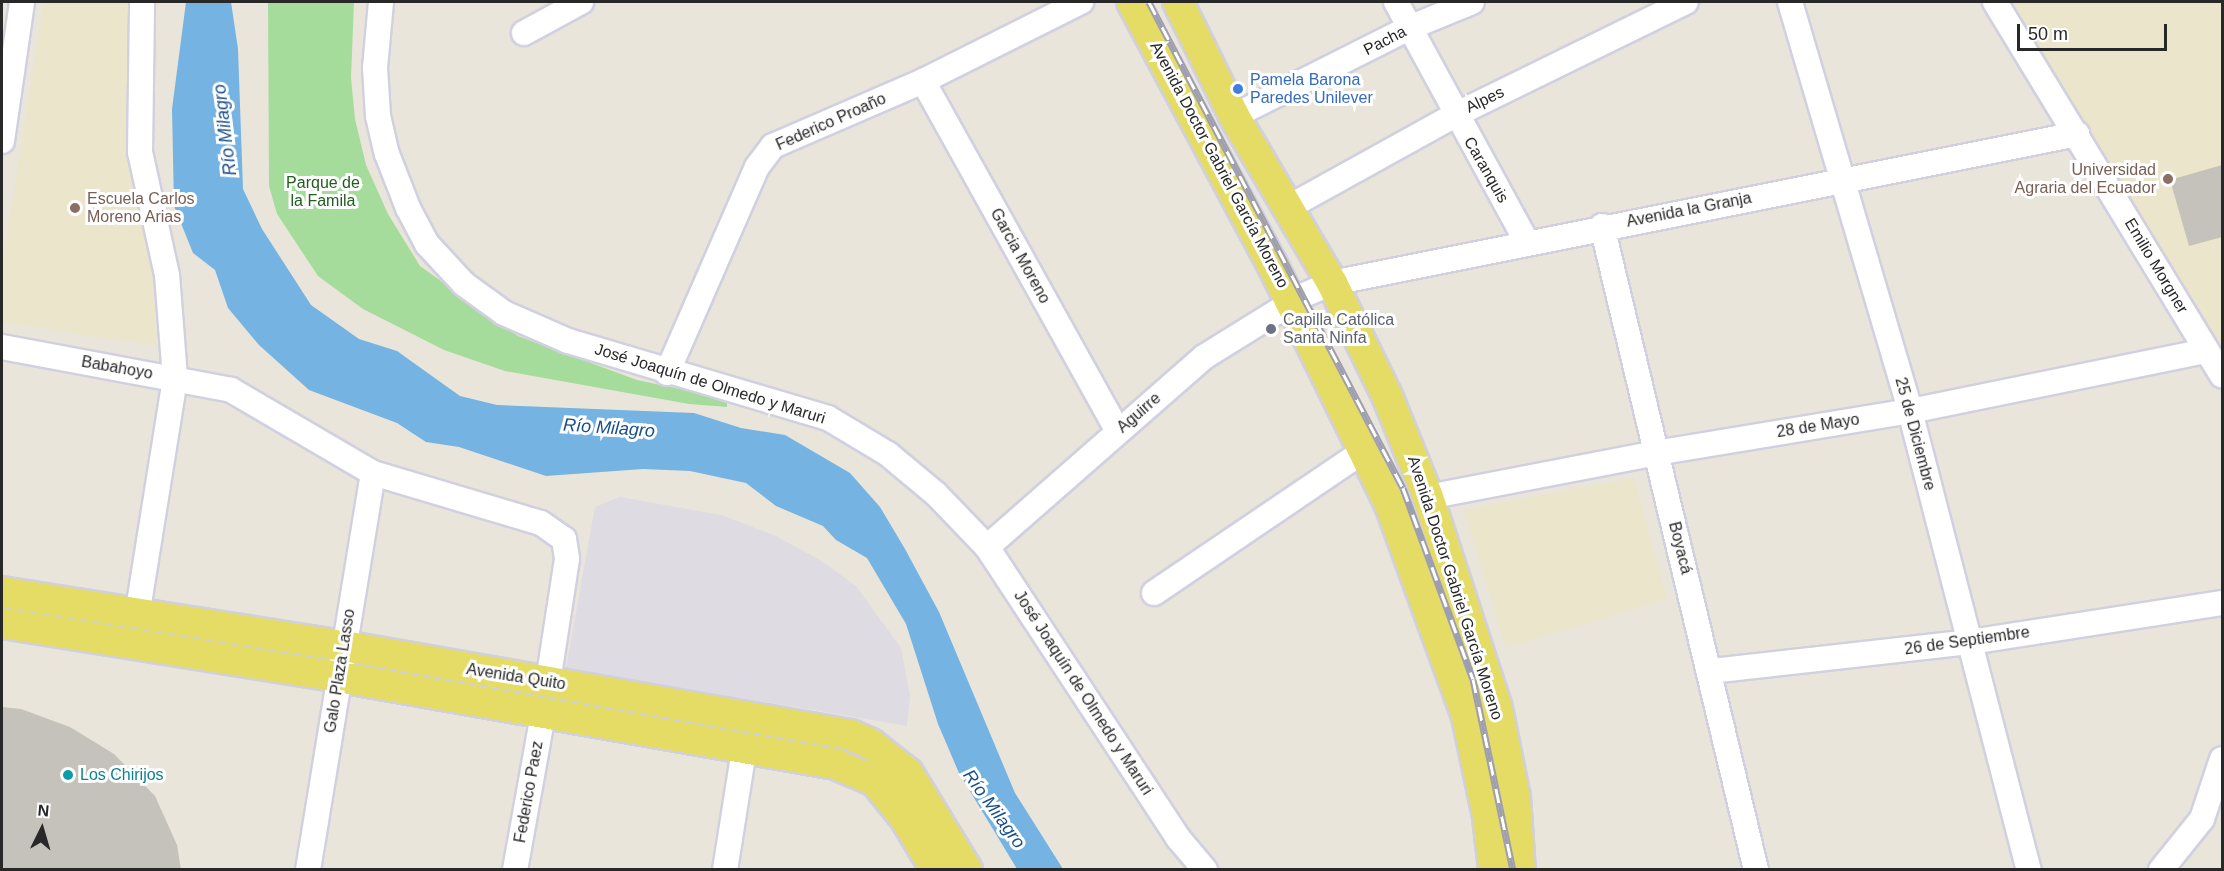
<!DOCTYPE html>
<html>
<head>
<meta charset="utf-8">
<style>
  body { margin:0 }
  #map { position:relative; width:2224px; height:871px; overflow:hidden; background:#e9e5da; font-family:Arial,sans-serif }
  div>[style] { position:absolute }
  .industrial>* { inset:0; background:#dedbe2 }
  .education>* { inset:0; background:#eae5cb }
  .green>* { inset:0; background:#a6dc9b }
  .water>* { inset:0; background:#75b3e3 }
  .building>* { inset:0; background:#c4c2ba }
  .roads { filter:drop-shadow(2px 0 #d0d0e0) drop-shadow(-2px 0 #d0d0e0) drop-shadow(0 2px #d0d0e0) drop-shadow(0 -2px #d0d0e0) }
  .minor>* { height:24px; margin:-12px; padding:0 12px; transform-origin:12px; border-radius:12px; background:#fff }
  .major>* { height:30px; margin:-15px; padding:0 15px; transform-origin:15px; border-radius:15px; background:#e4dc65 }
  .rail>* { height:7px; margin-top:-3.5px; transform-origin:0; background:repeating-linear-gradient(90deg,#fff 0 14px,#9e9eb1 0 28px); box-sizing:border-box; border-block:2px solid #9e9eb1 }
  .dots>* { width:16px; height:16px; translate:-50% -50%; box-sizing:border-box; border:3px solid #fff; border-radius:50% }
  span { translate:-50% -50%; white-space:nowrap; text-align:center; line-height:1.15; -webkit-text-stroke:6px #fff; paint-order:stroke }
  .street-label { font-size:16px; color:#282828 }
  .shop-label { font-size:16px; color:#366cbe }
  .left { translate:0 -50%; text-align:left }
  .education-label { font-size:16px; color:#785e54 }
  .right { translate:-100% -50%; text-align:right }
  .park-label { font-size:16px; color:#215d1f }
  .worship-label { font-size:16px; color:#5b616d }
  .culture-label { font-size:16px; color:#0d838f }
  .water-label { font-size:18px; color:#18508b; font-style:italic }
  .frame { position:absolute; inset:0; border:3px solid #282828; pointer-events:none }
  .north { position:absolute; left:12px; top:799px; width:60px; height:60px; -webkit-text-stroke:4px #fff; paint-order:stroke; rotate:5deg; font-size:16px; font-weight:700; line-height:24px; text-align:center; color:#282828 }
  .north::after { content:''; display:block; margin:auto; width:21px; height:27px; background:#282828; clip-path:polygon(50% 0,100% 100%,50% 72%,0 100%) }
  .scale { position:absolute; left:2017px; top:24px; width:150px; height:27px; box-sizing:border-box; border:3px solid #282828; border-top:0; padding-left:8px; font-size:18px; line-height:21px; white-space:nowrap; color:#282828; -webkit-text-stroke:4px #fff; paint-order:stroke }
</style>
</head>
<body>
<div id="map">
  <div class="industrial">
    <i style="clip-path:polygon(620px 497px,721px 515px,776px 536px,820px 560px,856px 586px,901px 648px,910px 696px,907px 726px,566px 668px,595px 507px)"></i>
  </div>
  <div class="education">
    <i style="clip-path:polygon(44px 2px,131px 2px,128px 147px,152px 269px,157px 346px,2px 322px,2px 268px)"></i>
    <i style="clip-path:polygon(2005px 2px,2222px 2px,2222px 357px)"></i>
    <i style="clip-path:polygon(1634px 478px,1667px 599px,1506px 648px,1464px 510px)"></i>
  </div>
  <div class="green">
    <i style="clip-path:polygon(268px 2px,354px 2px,351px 78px,355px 119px,366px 165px,388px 214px,420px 266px,518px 336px,637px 380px,727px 399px,727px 407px,689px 404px,505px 371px,444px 350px,363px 309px,318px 276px,277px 214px,269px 186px)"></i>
  </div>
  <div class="water">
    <i style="clip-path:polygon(186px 2px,231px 2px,238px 49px,243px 189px,262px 229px,311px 305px,359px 339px,397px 351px,460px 396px,497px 405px,694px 413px,741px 428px,785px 435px,850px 473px,880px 507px,905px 549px,939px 612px,1015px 793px,1063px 869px,1017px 869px,959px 773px,938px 724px,906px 624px,867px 558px,836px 540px,823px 526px,776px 506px,746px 483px,690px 471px,643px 469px,546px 476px,459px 447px,426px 442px,397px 423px,309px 390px,259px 345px,228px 308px,215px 270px,193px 253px,174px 206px,172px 109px)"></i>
  </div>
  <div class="building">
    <i style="clip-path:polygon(2222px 165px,2222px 237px,2189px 246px,2170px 180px)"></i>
    <i style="clip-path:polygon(2px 707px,21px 709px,70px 727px,114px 754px,155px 796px,177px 845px,181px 870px,2px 870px)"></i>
  </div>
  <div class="roads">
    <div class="minor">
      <i style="left:381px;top:2px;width:66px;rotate:95.2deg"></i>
      <i style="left:375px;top:68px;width:48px;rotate:86.4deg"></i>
      <i style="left:378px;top:116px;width:39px;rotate:77deg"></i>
      <i style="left:387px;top:154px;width:58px;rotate:68.7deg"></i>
      <i style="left:408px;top:208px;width:41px;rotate:62.2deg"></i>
      <i style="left:427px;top:244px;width:54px;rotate:47.2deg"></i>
      <i style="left:464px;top:284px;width:49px;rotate:35.9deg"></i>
      <i style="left:504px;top:313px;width:70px;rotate:23.6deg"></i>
      <i style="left:568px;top:341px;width:271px;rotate:16.5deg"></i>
      <i style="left:828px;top:418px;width:70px;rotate:31deg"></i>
      <i style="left:888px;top:454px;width:62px;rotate:39.8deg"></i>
      <i style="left:936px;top:494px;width:74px;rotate:46.1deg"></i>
      <i style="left:987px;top:547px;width:348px;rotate:56.7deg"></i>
      <i style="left:1178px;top:838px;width:42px;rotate:49.8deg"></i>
      <i style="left:1396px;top:2px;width:273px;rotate:61.4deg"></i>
      <i style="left:1790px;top:2px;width:426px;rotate:73.6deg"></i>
      <i style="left:1910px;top:411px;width:474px;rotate:75.5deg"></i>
      <i style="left:1995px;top:2px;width:437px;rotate:58.7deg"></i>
      <i style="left:524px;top:33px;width:65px;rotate:-28.5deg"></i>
      <i style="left:923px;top:81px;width:401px;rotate:60.9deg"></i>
      <i style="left:1234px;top:116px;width:196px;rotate:-26.7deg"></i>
      <i style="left:1409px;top:28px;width:68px;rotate:-22.4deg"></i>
      <i style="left:2px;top:141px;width:140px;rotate:-81.8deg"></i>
      <i style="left:1289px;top:207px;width:190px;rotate:-29deg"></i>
      <i style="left:1455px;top:115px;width:257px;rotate:-26.1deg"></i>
      <i style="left:1602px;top:226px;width:662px;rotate:76.55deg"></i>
      <i style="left:2px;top:347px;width:233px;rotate:10.6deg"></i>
      <i style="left:231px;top:390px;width:164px;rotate:30.3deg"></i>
      <i style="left:373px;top:473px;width:175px;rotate:16.6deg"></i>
      <i style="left:541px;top:523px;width:28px;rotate:35deg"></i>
      <i style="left:564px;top:539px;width:20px;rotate:81deg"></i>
      <i style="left:567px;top:559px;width:124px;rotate:98.8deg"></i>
      <i style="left:667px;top:373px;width:225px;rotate:-66.4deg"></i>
      <i style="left:757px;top:167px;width:26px;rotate:-53deg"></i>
      <i style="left:773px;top:146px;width:163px;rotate:-23.4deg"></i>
      <i style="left:923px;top:81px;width:177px;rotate:-26.6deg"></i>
      <i style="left:1428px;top:497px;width:232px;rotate:-10.9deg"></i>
      <i style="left:1656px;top:453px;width:257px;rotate:-9.4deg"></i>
      <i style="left:1910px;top:411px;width:302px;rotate:-11.5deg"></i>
      <i style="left:987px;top:547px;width:288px;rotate:-41.2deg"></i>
      <i style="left:1204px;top:357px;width:118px;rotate:-31.8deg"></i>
      <i style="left:1304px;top:295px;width:30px;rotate:-23deg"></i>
      <i style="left:1332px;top:283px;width:760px;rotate:-11.31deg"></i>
      <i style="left:1154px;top:593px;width:254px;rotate:-34.1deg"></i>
      <i style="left:137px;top:616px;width:241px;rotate:-80.9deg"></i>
      <i style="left:175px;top:378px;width:103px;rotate:-94.4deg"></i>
      <i style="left:167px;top:275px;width:126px;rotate:-102.4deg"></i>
      <i style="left:140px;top:152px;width:150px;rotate:-89.2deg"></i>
      <i style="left:1711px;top:671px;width:261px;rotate:-6.4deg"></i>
      <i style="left:1970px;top:642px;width:255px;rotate:-8.8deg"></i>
      <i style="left:308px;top:870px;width:402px;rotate:-80.7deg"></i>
      <i style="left:515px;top:870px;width:158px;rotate:-79.8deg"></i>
      <i style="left:725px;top:870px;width:121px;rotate:-81deg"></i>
      <i style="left:2161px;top:870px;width:65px;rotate:-51.2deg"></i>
      <i style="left:2202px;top:819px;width:63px;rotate:-71.6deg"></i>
    </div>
    <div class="major">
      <i style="left:1132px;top:2px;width:299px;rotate:61.9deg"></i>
      <i style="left:1273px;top:266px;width:266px;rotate:63.9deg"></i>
      <i style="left:1390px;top:505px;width:226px;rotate:70deg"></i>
      <i style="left:1467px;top:717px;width:102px;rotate:78.1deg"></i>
      <i style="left:1488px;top:817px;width:53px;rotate:83.5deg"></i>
      <i style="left:1178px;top:2px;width:127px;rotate:63.8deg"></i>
      <i style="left:1234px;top:116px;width:194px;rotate:59.6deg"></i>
      <i style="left:1332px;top:283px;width:128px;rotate:64deg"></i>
      <i style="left:1388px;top:398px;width:107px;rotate:68deg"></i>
      <i style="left:1428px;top:497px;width:222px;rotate:71.9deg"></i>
      <i style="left:1497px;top:708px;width:91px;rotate:78.6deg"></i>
      <i style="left:1515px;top:797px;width:73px;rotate:86.1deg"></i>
      <i style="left:2px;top:592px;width:346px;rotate:9deg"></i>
      <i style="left:344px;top:646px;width:515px;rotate:9.96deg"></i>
      <i style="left:851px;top:735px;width:22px;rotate:24deg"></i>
      <i style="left:871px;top:744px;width:47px;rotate:38.1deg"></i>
      <i style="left:908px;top:773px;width:114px;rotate:58.7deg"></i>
      <i style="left:2px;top:623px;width:341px;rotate:9.1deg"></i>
      <i style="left:339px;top:677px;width:504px;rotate:9.95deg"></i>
      <i style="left:835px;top:764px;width:43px;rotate:23deg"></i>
      <i style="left:875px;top:781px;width:48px;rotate:51deg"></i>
      <i style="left:905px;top:818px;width:61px;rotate:59.2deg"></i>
    </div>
  </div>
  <div class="rail">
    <i style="left:1149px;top:2px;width:548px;rotate:62.41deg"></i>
    <i style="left:1403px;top:488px;width:203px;rotate:69.9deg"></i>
    <i style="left:1473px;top:679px;width:195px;rotate:78.2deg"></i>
  </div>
  <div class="dots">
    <i style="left:1238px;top:89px;background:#3f7fe0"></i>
    <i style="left:2168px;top:179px;background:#8d6e63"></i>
    <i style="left:75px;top:208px;background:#8d6e63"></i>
    <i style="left:1271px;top:329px;background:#6b7280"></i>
    <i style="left:68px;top:775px;background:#0f9aa8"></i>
  </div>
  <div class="street-label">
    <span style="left:1385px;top:41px;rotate:-27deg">Pacha</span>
    <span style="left:1485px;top:100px;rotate:-26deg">Alpes</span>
    <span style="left:831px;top:122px;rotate:-24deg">Federico Proaño</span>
    <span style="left:1219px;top:165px;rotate:62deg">Avenida Doctor Gabriel García Moreno</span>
    <span style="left:1486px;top:170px;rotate:60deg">Caranquis</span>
    <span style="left:1689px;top:210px;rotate:-11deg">Avenida la Granja</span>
    <span style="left:1020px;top:256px;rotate:61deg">Garcia Moreno</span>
    <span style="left:2156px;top:266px;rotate:59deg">Emilio Morgner</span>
    <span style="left:117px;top:368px;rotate:10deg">Babahoyo</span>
    <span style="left:710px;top:384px;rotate:17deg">José Joaquín de Olmedo y Maruri</span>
    <span style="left:1139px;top:413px;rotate:-41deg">Aguirre</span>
    <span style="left:1818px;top:426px;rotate:-9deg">28 de Mayo</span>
    <span style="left:1915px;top:434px;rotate:75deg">25 de Diciembre</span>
    <span style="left:1680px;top:548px;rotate:76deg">Boyacá</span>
    <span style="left:1455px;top:588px;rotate:72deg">Avenida Doctor Gabriel García Moreno</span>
    <span style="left:1967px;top:641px;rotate:-8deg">26 de Septiembre</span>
    <span style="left:340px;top:671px;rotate:-81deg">Galo Plaza Lasso</span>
    <span style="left:516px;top:677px;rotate:9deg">Avenida Quito</span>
    <span style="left:1083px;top:693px;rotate:57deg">José Joaquín de Olmedo y Maruri</span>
    <span style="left:529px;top:792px;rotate:-80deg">Federico Paez</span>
  </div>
  <div class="shop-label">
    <span class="left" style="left:1250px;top:89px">Pamela Barona<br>Paredes Unilever</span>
  </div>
  <div class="education-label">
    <span class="right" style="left:2156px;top:179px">Universidad<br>Agraria del Ecuador</span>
    <span class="left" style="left:87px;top:208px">Escuela Carlos<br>Moreno Arias</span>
  </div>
  <div class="park-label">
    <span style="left:323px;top:192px">Parque de<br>la Famila</span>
  </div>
  <div class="worship-label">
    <span class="left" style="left:1283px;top:329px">Capilla Católica<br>Santa Ninfa</span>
  </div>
  <div class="culture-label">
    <span class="left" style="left:80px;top:775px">Los Chirijos</span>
  </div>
  <div class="water-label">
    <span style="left:225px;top:130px;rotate:-97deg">Río Milagro</span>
    <span style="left:609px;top:428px;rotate:4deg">Río Milagro</span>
    <span style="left:994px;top:809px;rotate:54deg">Río Milagro</span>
  </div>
  <div class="frame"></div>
  <div class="north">N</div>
  <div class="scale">50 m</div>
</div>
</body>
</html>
